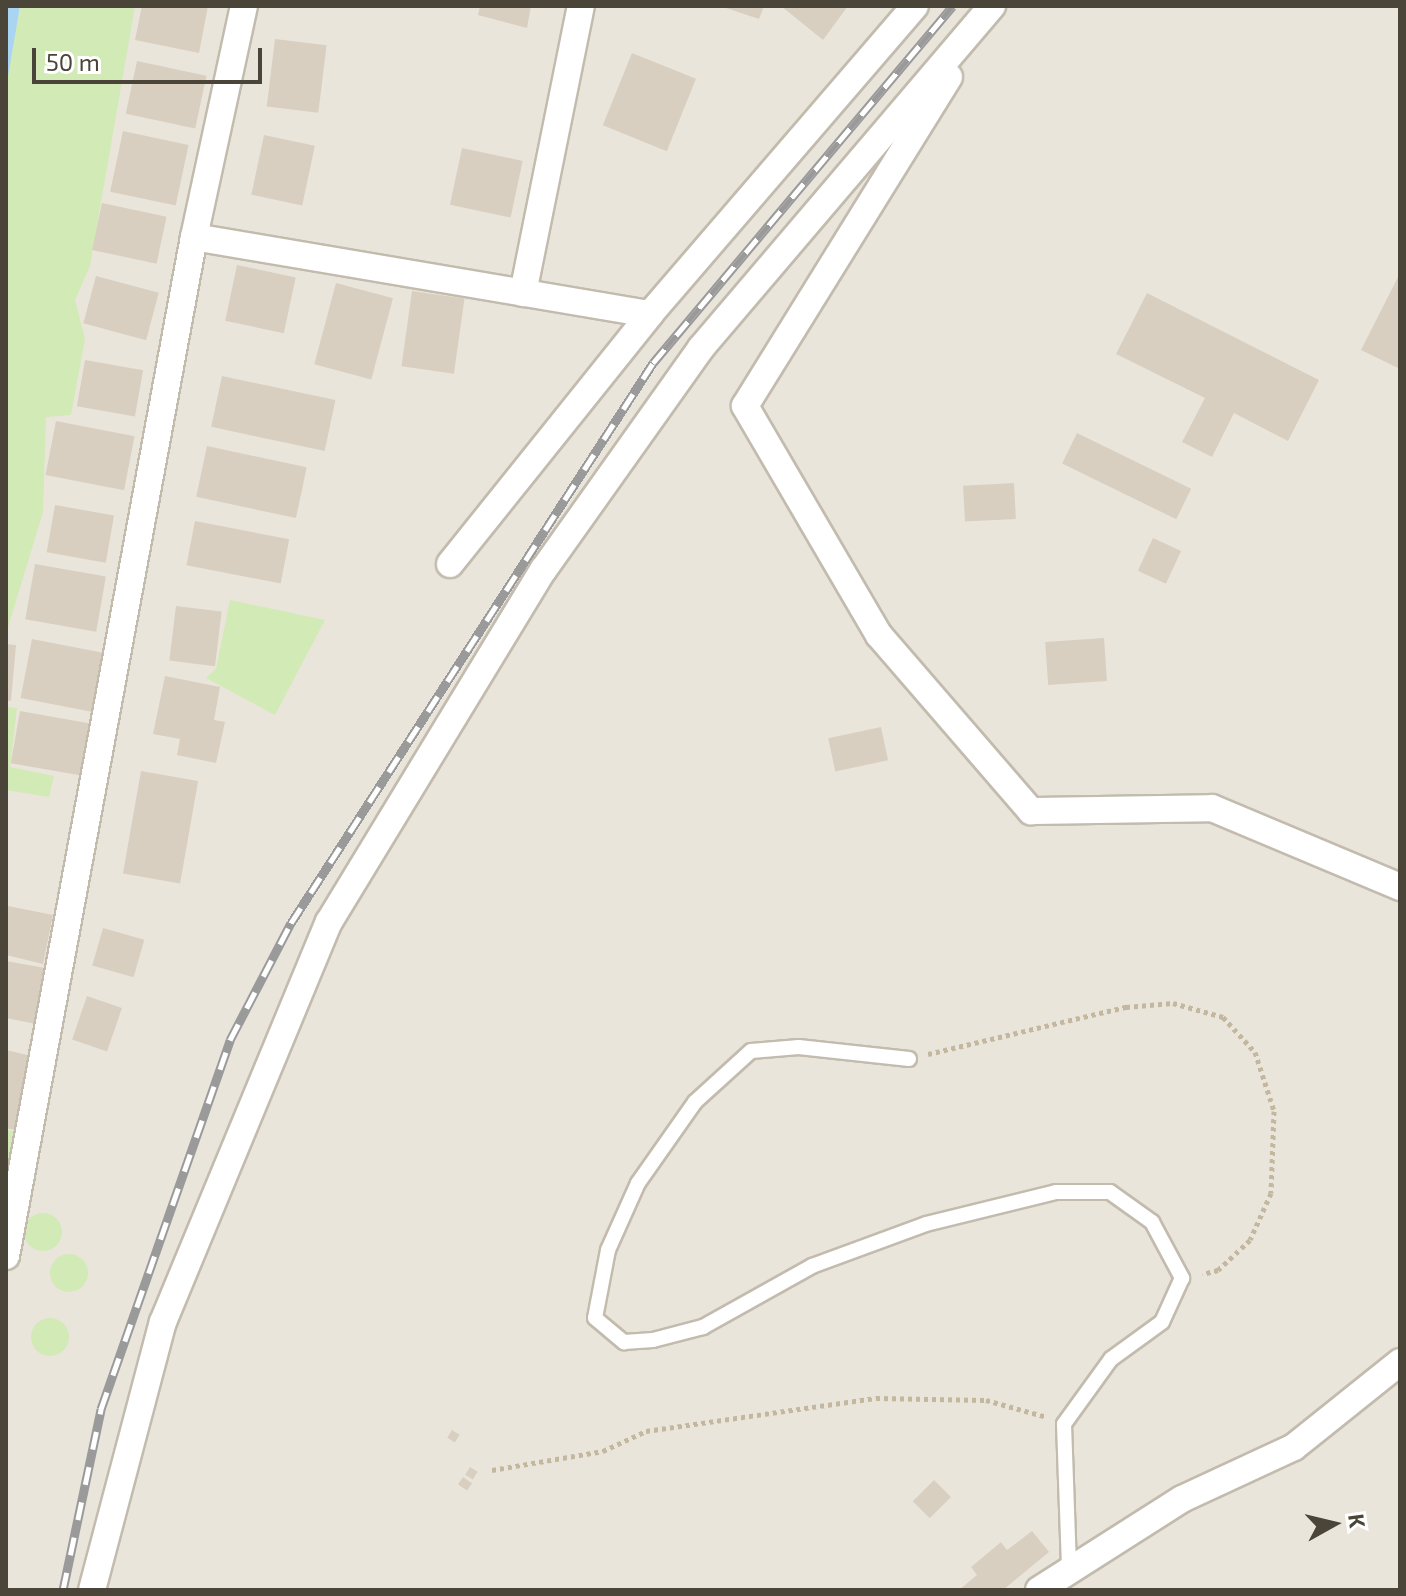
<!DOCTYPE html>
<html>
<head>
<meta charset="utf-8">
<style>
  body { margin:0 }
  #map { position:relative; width:1406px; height:1596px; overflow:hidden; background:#f6f3ec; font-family:"Exo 2",sans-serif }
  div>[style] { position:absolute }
  .residential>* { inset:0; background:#eae5da; transform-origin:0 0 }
  .green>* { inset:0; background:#d2eab5 }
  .round { border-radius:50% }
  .water>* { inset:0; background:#a9d4f2 }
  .building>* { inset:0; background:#d8cfc1; transform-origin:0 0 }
  .path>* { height:5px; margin-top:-2.5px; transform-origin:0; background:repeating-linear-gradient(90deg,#c4b79f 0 4px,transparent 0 8px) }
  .roads { filter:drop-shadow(2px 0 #c2bbae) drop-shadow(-2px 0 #c2bbae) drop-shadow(0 2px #c2bbae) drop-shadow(0 -2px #c2bbae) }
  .lane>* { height:14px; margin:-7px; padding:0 7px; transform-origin:7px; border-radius:7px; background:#fff }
  .street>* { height:26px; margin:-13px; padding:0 13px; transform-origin:13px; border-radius:13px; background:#fff }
  .rail>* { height:9px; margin-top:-4.5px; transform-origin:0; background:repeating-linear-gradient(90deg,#fff 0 18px,#9a9a9a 0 36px); box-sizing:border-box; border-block:2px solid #9a9a9a }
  span { translate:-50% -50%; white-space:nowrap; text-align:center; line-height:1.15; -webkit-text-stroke:8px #fff; paint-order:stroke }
  .frame { position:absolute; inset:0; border:8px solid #4b4439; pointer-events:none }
  .north { position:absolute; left:1294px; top:1484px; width:80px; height:80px; -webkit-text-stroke:6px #fff; paint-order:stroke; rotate:82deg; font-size:22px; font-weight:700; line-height:32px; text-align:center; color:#4b4439 }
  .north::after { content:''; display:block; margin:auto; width:28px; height:36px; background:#4b4439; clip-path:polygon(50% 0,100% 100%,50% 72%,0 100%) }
  .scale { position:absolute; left:32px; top:48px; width:230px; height:36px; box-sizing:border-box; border:4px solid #4b4439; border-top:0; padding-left:10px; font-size:24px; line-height:28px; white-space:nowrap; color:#4b4439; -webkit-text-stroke:6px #fff; paint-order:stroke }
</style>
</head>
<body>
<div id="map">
  <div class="residential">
    <i style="left:6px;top:6px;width:1394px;height:1584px"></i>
  </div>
  <div class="green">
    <i style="clip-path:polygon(21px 6px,135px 6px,90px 266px,75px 300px,85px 339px,71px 415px,46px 417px,43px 512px,6px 634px,6px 69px)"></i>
    <i style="clip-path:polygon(230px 600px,325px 620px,275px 715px,206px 678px,216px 669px)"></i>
    <i style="clip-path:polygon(6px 707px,17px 708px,10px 767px,54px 776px,49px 797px,6px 790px)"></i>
    <i style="clip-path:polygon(6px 1130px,31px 1135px,22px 1178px,6px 1175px)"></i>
    <i class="round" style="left:24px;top:1213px;width:38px;height:38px"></i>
    <i class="round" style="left:50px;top:1254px;width:38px;height:38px"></i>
    <i class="round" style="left:31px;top:1318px;width:38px;height:38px"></i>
  </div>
  <div class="water">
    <i style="clip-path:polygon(6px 6px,20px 6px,6px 88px)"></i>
  </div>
  <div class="building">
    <i style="clip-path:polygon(142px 6px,208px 6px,199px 53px,135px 40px)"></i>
    <i style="clip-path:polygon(480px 6px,531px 6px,527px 28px,478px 15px)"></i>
    <i style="clip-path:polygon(720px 6px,764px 6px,759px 19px)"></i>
    <i style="clip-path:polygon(781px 6px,848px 6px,823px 40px)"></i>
    <i style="left:275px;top:39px;width:52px;height:68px;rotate:7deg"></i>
    <i style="left:632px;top:53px;width:69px;height:78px;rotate:22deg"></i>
    <i style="left:137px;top:61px;width:71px;height:54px;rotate:12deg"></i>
    <i style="left:123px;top:131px;width:67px;height:62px;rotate:12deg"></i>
    <i style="left:264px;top:135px;width:52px;height:61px;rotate:12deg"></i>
    <i style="left:462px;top:148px;width:62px;height:58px;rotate:12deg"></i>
    <i style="left:102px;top:203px;width:66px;height:48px;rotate:12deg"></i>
    <i style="left:237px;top:265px;width:60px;height:57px;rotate:12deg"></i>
    <i style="clip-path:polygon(1400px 273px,1400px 369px,1361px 350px)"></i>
    <i style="left:96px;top:276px;width:65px;height:49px;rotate:15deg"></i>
    <i style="left:336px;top:283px;width:59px;height:84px;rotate:15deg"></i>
    <i style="left:412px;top:291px;width:53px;height:76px;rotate:8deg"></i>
    <i style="clip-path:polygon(1147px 293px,1319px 380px,1288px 441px,1234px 413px,1212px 457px,1182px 442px,1205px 398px,1116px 354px)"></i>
    <i style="left:85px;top:360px;width:59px;height:47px;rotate:10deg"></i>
    <i style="left:222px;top:376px;width:116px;height:52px;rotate:12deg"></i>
    <i style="left:56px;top:421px;width:80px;height:55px;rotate:11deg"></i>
    <i style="left:1077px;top:433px;width:127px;height:34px;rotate:26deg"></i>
    <i style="left:207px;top:446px;width:102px;height:52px;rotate:12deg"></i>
    <i style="left:1014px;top:483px;width:36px;height:51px;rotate:87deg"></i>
    <i style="left:55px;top:505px;width:60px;height:48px;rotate:10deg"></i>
    <i style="left:195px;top:521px;width:96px;height:45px;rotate:11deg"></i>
    <i style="left:1153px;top:538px;width:31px;height:36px;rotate:25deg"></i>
    <i style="left:35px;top:564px;width:72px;height:56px;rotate:10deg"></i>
    <i style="left:176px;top:606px;width:46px;height:55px;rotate:7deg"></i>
    <i style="left:1104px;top:638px;width:43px;height:59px;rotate:86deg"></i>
    <i style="left:32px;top:639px;width:75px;height:60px;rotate:11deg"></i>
    <i style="clip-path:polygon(6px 644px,16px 645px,11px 701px,6px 700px)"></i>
    <i style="clip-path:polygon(165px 676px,220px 687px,214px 720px,225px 722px,216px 763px,177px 755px,180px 739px,153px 734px)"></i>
    <i style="left:20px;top:711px;width:70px;height:53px;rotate:10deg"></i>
    <i style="left:881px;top:727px;width:34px;height:54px;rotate:78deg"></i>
    <i style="left:141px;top:771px;width:58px;height:104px;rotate:10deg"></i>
    <i style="clip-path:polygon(8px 906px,53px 915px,43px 964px,6px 955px)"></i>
    <i style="left:103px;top:928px;width:43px;height:39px;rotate:16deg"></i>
    <i style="clip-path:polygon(6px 961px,45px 968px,36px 1024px,6px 1018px)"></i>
    <i style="left:87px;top:996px;width:37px;height:46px;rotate:19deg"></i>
    <i style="clip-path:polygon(6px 1050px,36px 1057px,28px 1133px,6px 1128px)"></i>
    <i style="left:452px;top:1430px;width:9px;height:9px;rotate:32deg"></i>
    <i style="left:470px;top:1467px;width:9px;height:9px;rotate:32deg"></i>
    <i style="left:463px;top:1477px;width:11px;height:9px;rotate:34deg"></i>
    <i style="left:934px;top:1480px;width:24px;height:30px;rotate:45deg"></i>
    <i style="clip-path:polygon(1032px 1531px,1049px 1552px,1003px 1590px,959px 1590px,977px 1575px,971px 1567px,1001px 1542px,1007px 1550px)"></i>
  </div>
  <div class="path">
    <i style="left:928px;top:1054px;width:204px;rotate:-13.4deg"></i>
    <i style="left:1126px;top:1007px;width:47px;rotate:-4.9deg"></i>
    <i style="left:1173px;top:1003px;width:52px;rotate:15.6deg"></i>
    <i style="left:1223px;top:1017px;width:47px;rotate:47.6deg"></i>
    <i style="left:1255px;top:1052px;width:62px;rotate:72.1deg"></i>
    <i style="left:1274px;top:1111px;width:82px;rotate:92.1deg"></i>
    <i style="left:1271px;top:1193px;width:51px;rotate:114.1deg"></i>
    <i style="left:1250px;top:1240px;width:44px;rotate:136.8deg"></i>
    <i style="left:1218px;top:1270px;width:16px;rotate:165deg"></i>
    <i style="left:492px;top:1470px;width:113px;rotate:-9.7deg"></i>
    <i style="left:603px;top:1451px;width:47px;rotate:-24.9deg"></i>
    <i style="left:646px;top:1431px;width:232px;rotate:-8.2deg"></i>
    <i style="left:876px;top:1398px;width:110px;rotate:1deg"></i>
    <i style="left:986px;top:1400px;width:63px;rotate:15.6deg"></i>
  </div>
  <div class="roads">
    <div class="lane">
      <i style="left:909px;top:1059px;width:111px;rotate:-173.8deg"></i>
      <i style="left:799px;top:1047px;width:48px;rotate:175.2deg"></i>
      <i style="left:751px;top:1051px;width:76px;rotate:137.7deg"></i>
      <i style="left:695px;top:1102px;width:99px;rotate:125.1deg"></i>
      <i style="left:638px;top:1183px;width:73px;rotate:114.1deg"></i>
      <i style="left:608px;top:1250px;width:69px;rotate:100.8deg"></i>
      <i style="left:595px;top:1318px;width:38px;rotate:40deg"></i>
      <i style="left:624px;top:1342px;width:29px;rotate:-4deg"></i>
      <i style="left:653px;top:1340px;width:52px;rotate:-14.6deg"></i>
      <i style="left:703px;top:1327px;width:125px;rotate:-29.2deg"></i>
      <i style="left:812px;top:1266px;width:121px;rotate:-20.2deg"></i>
      <i style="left:926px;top:1224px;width:134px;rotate:-13.8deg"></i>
      <i style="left:1056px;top:1192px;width:54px"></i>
      <i style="left:1110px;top:1192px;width:52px;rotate:35.5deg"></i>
      <i style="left:1152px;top:1222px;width:64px;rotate:61.8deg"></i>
      <i style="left:1182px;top:1278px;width:48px;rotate:114.4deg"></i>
      <i style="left:1162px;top:1322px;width:63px;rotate:144deg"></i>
      <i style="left:1111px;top:1359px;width:80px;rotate:125.9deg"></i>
      <i style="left:1064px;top:1424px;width:146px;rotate:88deg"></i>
    </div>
    <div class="street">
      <i style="left:949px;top:77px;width:387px;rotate:121.8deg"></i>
      <i style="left:745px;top:406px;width:265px;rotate:59.7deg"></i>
      <i style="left:879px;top:635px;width:233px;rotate:49.2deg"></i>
      <i style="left:1031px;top:811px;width:181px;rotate:-0.9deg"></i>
      <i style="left:1212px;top:808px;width:204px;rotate:22.8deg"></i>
      <i style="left:194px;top:237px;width:462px;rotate:9.6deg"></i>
      <i style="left:523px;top:293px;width:293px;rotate:-78.6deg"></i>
      <i style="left:450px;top:564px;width:320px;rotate:-51.3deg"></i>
      <i style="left:650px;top:314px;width:406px;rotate:-49.3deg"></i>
      <i style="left:6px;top:1256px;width:1036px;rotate:-79.55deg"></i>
      <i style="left:194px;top:237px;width:236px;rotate:-77.8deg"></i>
      <i style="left:92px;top:1590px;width:277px;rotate:-75.2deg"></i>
      <i style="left:163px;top:1322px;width:433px;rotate:-67.5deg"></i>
      <i style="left:329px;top:922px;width:413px;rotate:-58.7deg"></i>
      <i style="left:544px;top:569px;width:271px;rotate:-54.6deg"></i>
      <i style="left:701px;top:348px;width:449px;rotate:-49.6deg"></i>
      <i style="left:1039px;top:1590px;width:169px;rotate:-32.5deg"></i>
      <i style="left:1182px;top:1499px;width:123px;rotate:-24.9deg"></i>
      <i style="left:1294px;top:1447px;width:136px;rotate:-38.7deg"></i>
    </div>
  </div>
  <div class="rail">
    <i style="left:63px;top:1590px;width:185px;rotate:-78.1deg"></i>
    <i style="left:101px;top:1409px;width:391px;rotate:-70.7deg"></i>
    <i style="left:230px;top:1040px;width:132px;rotate:-62.5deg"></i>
    <i style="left:291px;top:923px;width:667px;rotate:-57.12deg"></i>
    <i style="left:653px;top:363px;width:466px;rotate:-50deg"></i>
  </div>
  <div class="frame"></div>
  <div class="north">K</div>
  <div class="scale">50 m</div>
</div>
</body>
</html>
